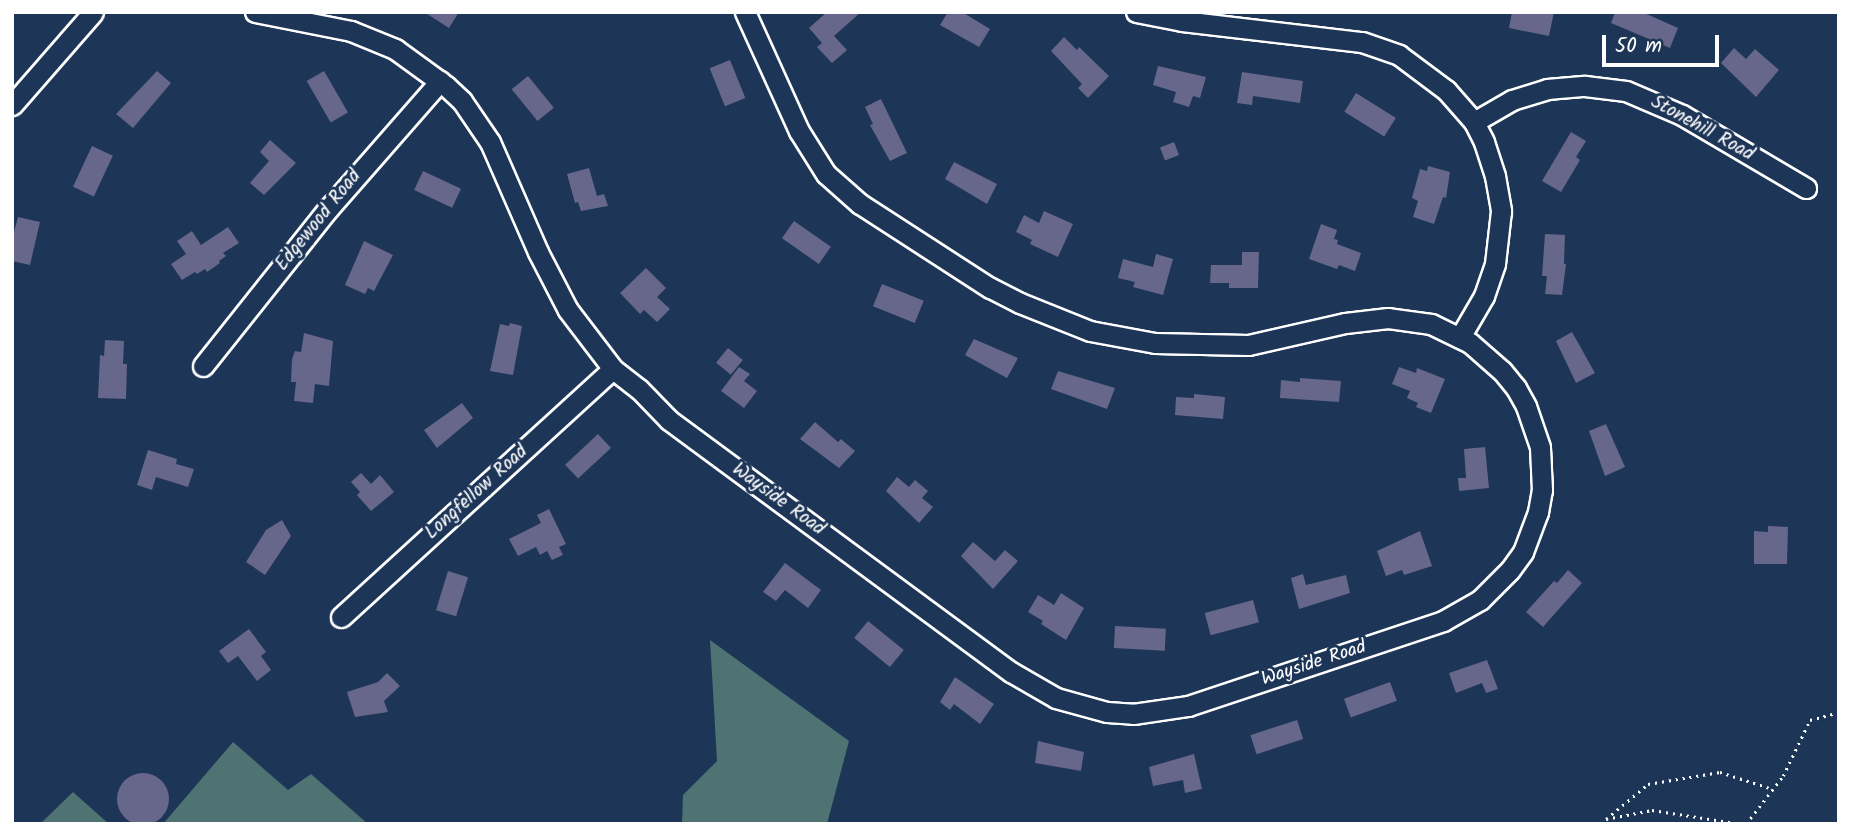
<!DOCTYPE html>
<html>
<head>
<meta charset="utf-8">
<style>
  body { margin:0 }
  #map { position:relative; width:1851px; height:836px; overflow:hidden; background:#1d3557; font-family:Kalam,sans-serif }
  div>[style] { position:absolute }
  .green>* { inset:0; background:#4f7273 }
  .building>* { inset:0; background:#66678a; transform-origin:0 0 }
  .round { border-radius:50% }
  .path>* { height:2.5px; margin-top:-1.25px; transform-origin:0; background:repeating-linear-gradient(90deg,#fff 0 2px,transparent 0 7px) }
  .roads { filter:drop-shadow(2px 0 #fff) drop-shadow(-2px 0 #fff) drop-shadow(0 2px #fff) drop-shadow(0 -2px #fff) }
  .minor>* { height:19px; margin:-9.5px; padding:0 9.5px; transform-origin:9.5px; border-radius:9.5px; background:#1d3557 }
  span { translate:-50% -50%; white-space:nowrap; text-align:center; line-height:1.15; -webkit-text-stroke:6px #1d3557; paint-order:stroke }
  .street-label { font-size:19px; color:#fff }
  .frame { position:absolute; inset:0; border:14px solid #fff; pointer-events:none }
  .scale { position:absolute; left:1602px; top:35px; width:117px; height:32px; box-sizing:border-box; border:4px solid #fff; border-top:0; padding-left:9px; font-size:21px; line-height:24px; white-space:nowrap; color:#fff; -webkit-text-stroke:5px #1d3557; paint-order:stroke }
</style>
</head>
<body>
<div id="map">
  <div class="green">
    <i style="clip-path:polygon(710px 640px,849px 741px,827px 824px,682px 824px,683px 795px,717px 761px)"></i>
    <i style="clip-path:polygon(233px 742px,288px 790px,311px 774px,368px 824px,163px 824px)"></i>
    <i style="clip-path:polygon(73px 792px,109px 824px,40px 824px)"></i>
  </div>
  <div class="building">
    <i style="clip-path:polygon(424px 12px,459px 12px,449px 28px)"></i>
    <i style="clip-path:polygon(827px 12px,861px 12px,834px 36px,847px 50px,832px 63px,817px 47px,822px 43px,809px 28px)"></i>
    <i style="clip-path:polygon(948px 12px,962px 12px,990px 29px,979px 47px,940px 25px)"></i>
    <i style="clip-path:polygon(1512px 12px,1554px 12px,1549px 36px,1509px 28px)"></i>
    <i style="clip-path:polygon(1615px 12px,1642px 12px,1678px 28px,1670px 48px,1611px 23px)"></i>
    <i style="clip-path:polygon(1064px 37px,1077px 50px,1079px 47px,1109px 76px,1088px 98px,1078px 88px,1082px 84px,1051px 51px)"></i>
    <i style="clip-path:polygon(1734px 48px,1746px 59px,1755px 49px,1779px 70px,1756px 97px,1721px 63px)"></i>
    <i style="left:730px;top:60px;width:41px;height:22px;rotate:68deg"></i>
    <i style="clip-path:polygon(1158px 66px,1206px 77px,1200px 98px,1193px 96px,1189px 107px,1173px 102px,1176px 92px,1153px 85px)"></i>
    <i style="clip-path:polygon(157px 71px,171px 83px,133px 128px,116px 114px)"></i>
    <i style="left:324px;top:71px;width:48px;height:20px;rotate:60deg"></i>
    <i style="clip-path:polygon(1242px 72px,1303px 81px,1300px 103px,1253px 96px,1252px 105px,1237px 103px)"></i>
    <i style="left:528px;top:76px;width:41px;height:21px;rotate:51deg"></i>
    <i style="left:1356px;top:93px;width:47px;height:22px;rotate:32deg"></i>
    <i style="clip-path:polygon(881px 99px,907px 153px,890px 161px,870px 125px,873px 124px,865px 107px)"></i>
    <i style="clip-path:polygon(1571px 132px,1586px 141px,1576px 157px,1580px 160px,1561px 192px,1542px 181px)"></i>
    <i style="clip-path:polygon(270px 140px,296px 163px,264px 195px,250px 183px,269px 161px,260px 152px)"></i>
    <i style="left:1174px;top:142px;width:14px;height:15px;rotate:69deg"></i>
    <i style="left:92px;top:146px;width:23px;height:45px;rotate:25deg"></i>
    <i style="clip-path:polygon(954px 162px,997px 184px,987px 204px,945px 179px)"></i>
    <i style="clip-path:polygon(1428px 166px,1450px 172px,1446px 198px,1443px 197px,1434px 224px,1413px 217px,1418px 201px,1412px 198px,1420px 169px,1427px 171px)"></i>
    <i style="clip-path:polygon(589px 168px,597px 196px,604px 194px,608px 206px,581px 211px,578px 202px,575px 203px,567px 174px)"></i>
    <i style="left:423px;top:171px;width:42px;height:21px;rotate:25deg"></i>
    <i style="clip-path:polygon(1044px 211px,1073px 224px,1058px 257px,1030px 244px,1032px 240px,1016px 232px,1024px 215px,1039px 223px)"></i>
    <i style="clip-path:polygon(18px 217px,40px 222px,30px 265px,12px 261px,12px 239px)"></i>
    <i style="left:794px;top:221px;width:45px;height:21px;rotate:35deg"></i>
    <i style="clip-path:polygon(1321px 224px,1337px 230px,1334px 239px,1338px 240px,1337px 244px,1361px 253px,1355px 271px,1339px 265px,1337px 269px,1309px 259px)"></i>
    <i style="clip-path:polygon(228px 227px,239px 243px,223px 253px,226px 256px,219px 261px,220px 263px,207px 272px,205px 269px,197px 274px,195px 272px,182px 280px,171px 264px,186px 254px,177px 241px,192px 231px,201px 245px)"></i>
    <i style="clip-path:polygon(1545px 234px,1565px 235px,1564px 264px,1566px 264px,1562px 295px,1545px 294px,1547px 276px,1542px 276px)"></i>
    <i style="clip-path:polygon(364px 241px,393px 255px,374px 291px,368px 288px,365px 294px,345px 285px)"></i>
    <i style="clip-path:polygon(1242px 252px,1259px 252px,1258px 288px,1229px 288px,1229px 283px,1210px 283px,1211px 265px,1242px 265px)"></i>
    <i style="clip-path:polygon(1156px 254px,1173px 259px,1163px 295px,1133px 287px,1135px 282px,1118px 278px,1123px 259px,1153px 267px)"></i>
    <i style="clip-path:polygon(646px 268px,666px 288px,657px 297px,670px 309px,657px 322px,644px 310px,640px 314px,620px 293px)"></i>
    <i style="left:882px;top:284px;width:45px;height:24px;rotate:22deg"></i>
    <i style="clip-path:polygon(510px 323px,522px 326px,513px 375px,490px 371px,500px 324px,509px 326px)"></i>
    <i style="clip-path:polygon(1572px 332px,1595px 373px,1576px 383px,1556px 341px)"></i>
    <i style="clip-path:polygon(304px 333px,333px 341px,329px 386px,315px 384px,313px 403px,294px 401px,296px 382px,291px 382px,292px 359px,295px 351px,301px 352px)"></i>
    <i style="clip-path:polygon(974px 339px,1018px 358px,1007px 378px,965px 355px)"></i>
    <i style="clip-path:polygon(105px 340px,124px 341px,123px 364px,127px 364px,126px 399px,98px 398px,100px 355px,104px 356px)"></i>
    <i style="left:728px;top:348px;width:19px;height:19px;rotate:39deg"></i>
    <i style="clip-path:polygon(739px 367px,750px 374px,744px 381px,757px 391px,744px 408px,721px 391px)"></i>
    <i style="clip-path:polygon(1399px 367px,1416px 373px,1417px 368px,1445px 379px,1431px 413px,1416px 407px,1418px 403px,1407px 398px,1410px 391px,1392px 384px)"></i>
    <i style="clip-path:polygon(1058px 371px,1115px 388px,1107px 409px,1051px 389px)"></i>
    <i style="clip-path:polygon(1300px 378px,1341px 381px,1339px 402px,1280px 398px,1281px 380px,1300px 382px)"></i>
    <i style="clip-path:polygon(1194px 394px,1225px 397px,1223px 419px,1175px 415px,1176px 397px,1194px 398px)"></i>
    <i style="clip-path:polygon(462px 403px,473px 418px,437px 448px,424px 430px)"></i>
    <i style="clip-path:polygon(815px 422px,838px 442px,841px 439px,855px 451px,839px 468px,800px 439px)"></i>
    <i style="clip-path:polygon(1606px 424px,1625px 467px,1605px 476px,1589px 431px)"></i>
    <i style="left:598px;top:434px;width:19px;height:45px;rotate:47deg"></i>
    <i style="clip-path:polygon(1485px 447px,1489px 488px,1459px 491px,1458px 478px,1466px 478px,1464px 449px)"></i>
    <i style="clip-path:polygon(148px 450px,177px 459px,176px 464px,194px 469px,188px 487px,156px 477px,152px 490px,137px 485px)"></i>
    <i style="clip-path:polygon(361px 473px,371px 484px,380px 475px,394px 492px,371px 511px,357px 495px,360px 492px,351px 482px)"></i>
    <i style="clip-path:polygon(897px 477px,909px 487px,915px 480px,928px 491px,922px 498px,933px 507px,919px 523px,886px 491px)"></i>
    <i style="clip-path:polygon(549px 509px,566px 544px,559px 547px,563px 555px,552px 560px,547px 551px,540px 555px,536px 547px,518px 556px,509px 539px,541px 523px,537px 515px)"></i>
    <i style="clip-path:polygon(282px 520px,291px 536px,265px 575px,246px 562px,266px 530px)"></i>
    <i style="clip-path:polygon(1768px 526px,1788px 527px,1787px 564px,1754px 564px,1754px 531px,1768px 532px)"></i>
    <i style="clip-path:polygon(1420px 531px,1432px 566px,1404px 575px,1402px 570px,1386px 576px,1377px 551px)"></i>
    <i style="clip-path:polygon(973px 542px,995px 561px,1005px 550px,1018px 561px,993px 589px,961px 556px)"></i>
    <i style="clip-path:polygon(785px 563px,821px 590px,808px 608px,785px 590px,776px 601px,763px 592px)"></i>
    <i style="clip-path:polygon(1568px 570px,1582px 583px,1543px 627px,1526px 612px,1554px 581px,1557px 583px)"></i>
    <i style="left:448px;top:571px;width:21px;height:41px;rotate:17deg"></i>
    <i style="clip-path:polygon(1303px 574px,1306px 585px,1346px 575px,1350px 593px,1299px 609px,1291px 578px)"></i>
    <i style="clip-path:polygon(1061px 593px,1084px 608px,1066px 640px,1041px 624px,1043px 621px,1028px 612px,1038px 595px,1054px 605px)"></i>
    <i style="left:1253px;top:600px;width:23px;height:50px;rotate:75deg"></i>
    <i style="left:868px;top:621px;width:46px;height:22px;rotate:39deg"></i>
    <i style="left:1115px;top:626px;width:51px;height:22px;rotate:3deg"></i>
    <i style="clip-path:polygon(249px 629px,266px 652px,261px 656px,271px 670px,257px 681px,238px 656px,228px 663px,219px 651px)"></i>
    <i style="clip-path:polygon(1487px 660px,1498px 689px,1486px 693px,1482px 683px,1456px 693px,1449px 673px)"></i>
    <i style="clip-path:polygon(387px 673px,400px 686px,384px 701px,388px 712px,355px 717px,347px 692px,378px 682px)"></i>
    <i style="clip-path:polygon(955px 677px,994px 704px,980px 724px,954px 704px,950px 710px,940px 702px)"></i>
    <i style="left:1390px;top:682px;width:20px;height:49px;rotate:70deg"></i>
    <i style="left:1297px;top:720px;width:20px;height:49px;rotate:72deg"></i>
    <i style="clip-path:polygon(1038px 741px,1084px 752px,1081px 771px,1035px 763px)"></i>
    <i style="clip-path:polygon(1194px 754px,1202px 789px,1185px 793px,1183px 780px,1153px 786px,1149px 767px)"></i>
    <i class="round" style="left:117px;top:773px;width:52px;height:52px"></i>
  </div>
  <div class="path">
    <i style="left:1606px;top:819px;width:55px;rotate:-39.8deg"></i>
    <i style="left:1648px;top:784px;width:73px;rotate:-9.5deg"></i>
    <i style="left:1720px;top:772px;width:56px;rotate:17.8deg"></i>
    <i style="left:1603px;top:824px;width:6px;rotate:-59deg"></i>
    <i style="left:1606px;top:819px;width:47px;rotate:-11.1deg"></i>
    <i style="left:1652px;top:810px;width:91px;rotate:8.8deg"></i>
    <i style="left:1746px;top:824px;width:61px;rotate:-52.4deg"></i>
    <i style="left:1783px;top:776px;width:62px;rotate:-64.3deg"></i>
    <i style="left:1810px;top:720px;width:30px;rotate:-15deg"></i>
  </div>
  <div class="roads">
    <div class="minor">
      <i style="left:255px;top:12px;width:98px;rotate:11.2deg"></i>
      <i style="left:351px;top:31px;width:48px;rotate:22.2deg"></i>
      <i style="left:395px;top:49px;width:63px;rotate:36deg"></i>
      <i style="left:446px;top:86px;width:22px;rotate:43deg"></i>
      <i style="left:462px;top:101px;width:50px;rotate:55.7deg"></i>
      <i style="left:490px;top:142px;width:120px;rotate:66.4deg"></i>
      <i style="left:538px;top:252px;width:65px;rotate:62.7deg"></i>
      <i style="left:568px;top:310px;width:74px;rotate:52.7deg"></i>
      <i style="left:613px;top:369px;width:33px;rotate:38deg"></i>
      <i style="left:639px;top:389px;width:43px;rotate:45.9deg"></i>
      <i style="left:669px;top:420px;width:425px;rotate:36.4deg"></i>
      <i style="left:1011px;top:672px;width:52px;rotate:30deg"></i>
      <i style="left:1056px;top:698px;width:53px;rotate:15.4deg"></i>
      <i style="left:1107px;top:712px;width:26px;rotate:4deg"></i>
      <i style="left:1133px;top:714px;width:56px;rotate:-8.3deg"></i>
      <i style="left:1188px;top:706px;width:269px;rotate:-18.4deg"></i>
      <i style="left:1443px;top:621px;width:43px;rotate:-29.6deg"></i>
      <i style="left:1480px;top:600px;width:42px;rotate:-45deg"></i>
      <i style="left:1510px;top:570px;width:22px;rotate:-54deg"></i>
      <i style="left:1523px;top:552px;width:43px;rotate:-69.4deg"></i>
      <i style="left:1538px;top:512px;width:22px;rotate:-80deg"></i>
      <i style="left:1542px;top:490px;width:43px;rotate:-92.7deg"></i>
      <i style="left:1540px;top:447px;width:43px;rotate:-108.9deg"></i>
      <i style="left:1526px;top:406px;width:21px;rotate:-119deg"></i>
      <i style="left:1516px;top:388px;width:22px;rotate:-129deg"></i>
      <i style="left:1502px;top:371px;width:43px;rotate:-138.8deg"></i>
      <i style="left:1470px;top:343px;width:43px;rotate:-154deg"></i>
      <i style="left:1431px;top:324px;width:43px;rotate:-172.1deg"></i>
      <i style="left:1388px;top:318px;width:43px;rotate:173.4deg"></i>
      <i style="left:1345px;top:323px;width:99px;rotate:167.2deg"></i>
      <i style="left:1248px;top:345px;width:93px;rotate:-178.8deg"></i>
      <i style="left:1155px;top:343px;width:66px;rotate:-169.5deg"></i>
      <i style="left:1090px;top:331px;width:75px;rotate:-158.2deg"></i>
      <i style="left:1020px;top:303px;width:34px;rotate:-153deg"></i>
      <i style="left:990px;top:288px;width:155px;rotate:-147.1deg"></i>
      <i style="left:860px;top:204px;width:45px;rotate:-138.6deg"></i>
      <i style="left:826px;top:174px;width:51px;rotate:-122.1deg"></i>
      <i style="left:799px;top:131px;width:131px;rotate:-114.4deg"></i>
      <i style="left:1136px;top:12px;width:47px;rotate:11.1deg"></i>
      <i style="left:1182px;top:21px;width:181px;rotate:6.7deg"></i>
      <i style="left:1362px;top:42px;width:39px;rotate:19deg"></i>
      <i style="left:1399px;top:55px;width:59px;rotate:36.7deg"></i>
      <i style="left:1446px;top:90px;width:43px;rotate:48.8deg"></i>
      <i style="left:1474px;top:122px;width:22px;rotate:63deg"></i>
      <i style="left:1484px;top:142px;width:36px;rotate:72deg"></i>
      <i style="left:1495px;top:176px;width:36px;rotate:80deg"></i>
      <i style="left:1501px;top:211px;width:53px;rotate:96.5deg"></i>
      <i style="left:1495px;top:264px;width:34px;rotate:109deg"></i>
      <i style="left:1484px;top:296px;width:48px;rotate:120.3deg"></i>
      <i style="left:12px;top:105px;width:123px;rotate:-48.9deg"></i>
      <i style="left:1474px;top:122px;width:44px;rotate:-30.1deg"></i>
      <i style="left:1512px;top:100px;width:37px;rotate:-17deg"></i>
      <i style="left:1547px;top:89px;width:38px;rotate:-5deg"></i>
      <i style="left:1585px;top:86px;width:41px;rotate:7deg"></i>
      <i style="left:1626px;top:91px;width:61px;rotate:23.2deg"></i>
      <i style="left:1682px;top:115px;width:144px;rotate:30.5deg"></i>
      <i style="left:203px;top:366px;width:201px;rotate:-51.5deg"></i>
      <i style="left:328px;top:209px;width:170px;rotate:-48.8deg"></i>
      <i style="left:341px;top:617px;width:368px;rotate:-42.4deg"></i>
    </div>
  </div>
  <div class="street-label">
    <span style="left:1702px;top:129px;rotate:29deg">Stonehill Road</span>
    <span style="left:319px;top:221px;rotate:-51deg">Edgewood Road</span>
    <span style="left:477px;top:493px;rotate:-42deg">Longfellow Road</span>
    <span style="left:778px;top:500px;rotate:36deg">Wayside Road</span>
    <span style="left:1314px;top:664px;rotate:-18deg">Wayside Road</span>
  </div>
  <div class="frame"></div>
  <div class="scale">50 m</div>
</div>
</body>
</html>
